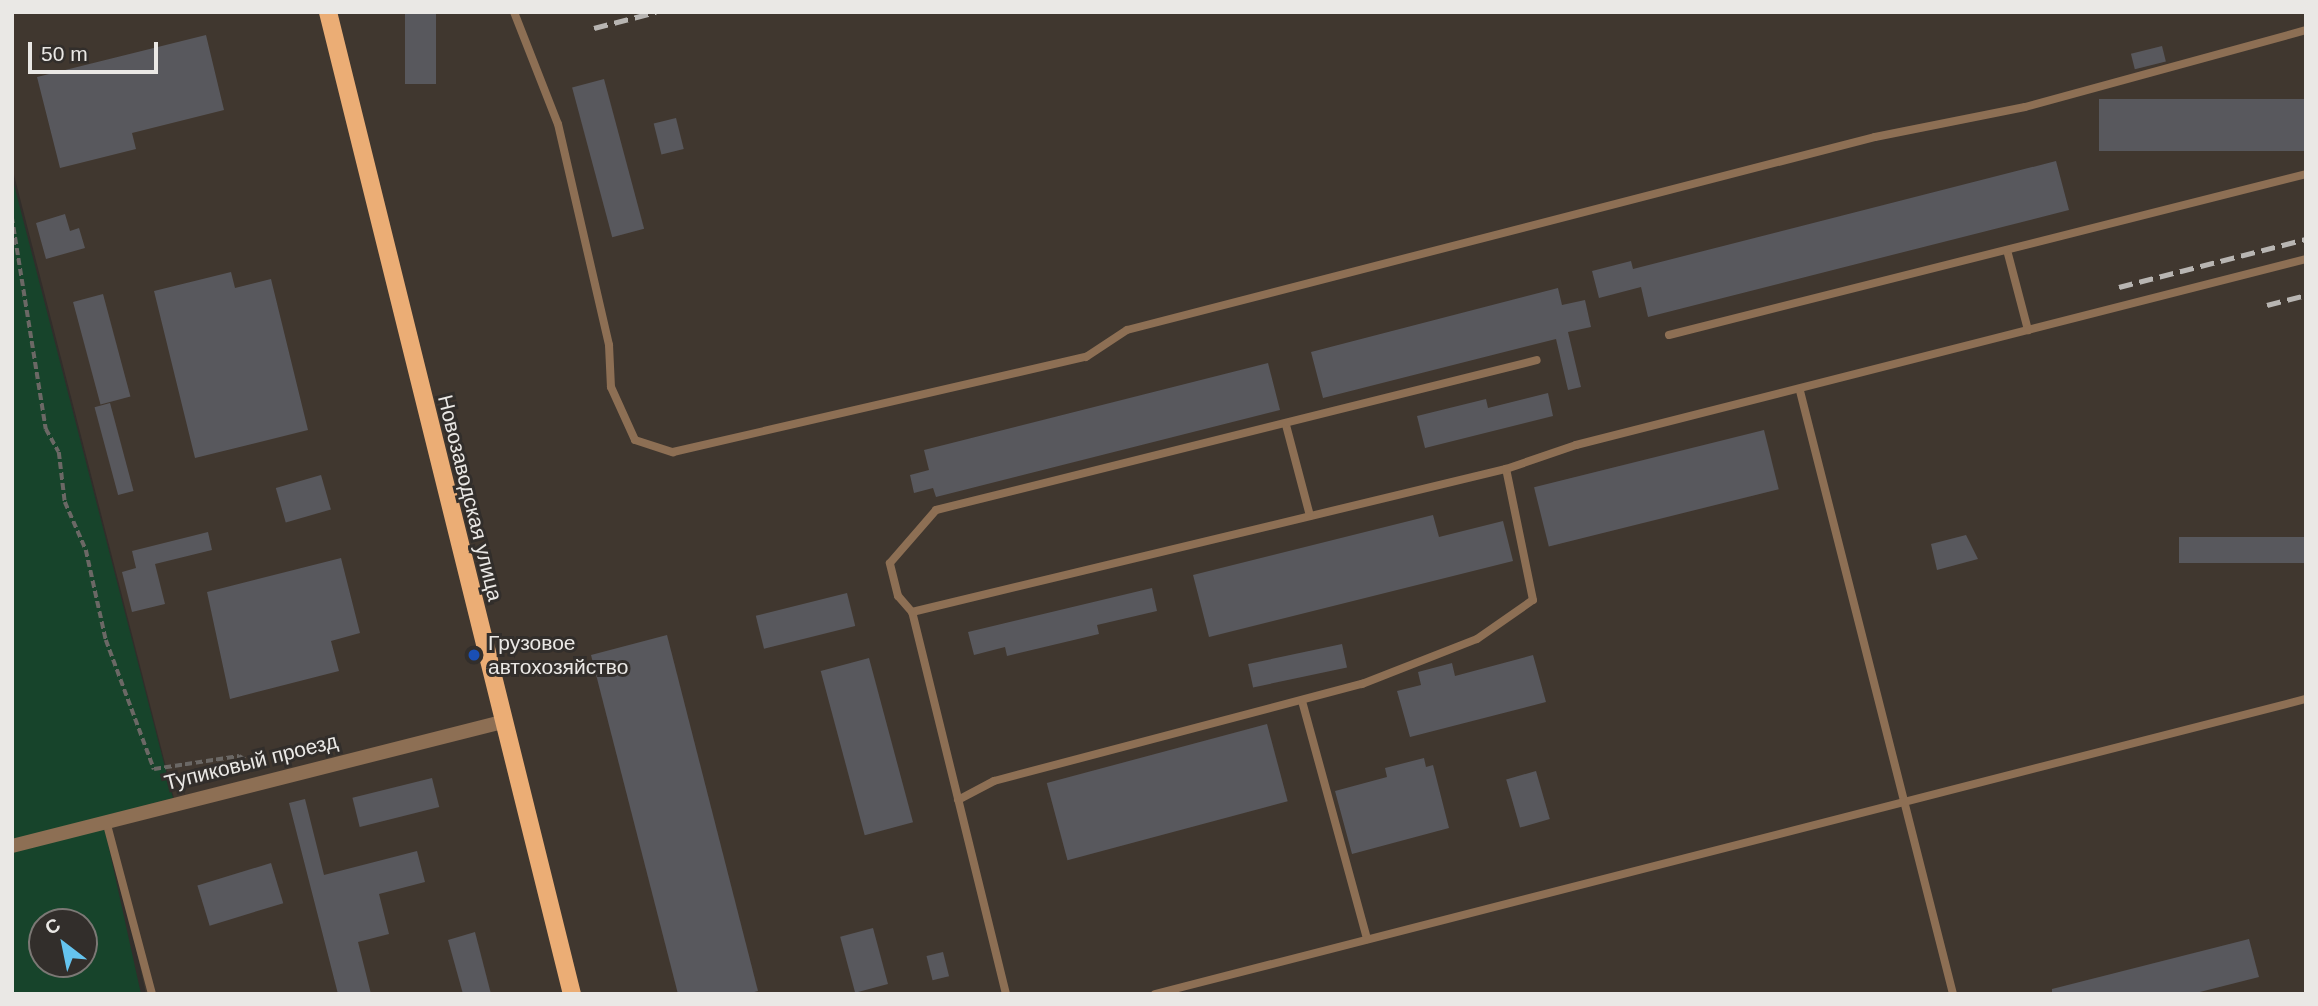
<!DOCTYPE html>
<html>
<head>
<meta charset="utf-8">
<style>
  body { margin:0 }
  #map { position:relative; width:2318px; height:1006px; overflow:hidden; background:#322e2b; font-family:Helvetica,sans-serif }
  div>[style] { position:absolute }
  .built>* { inset:0; background:#40372f; transform-origin:0 0 }
  .green>* { inset:0; background:#17442b }
  .building>* { inset:0; background:#58585d; transform-origin:0 0 }
  .path>* { height:3.5px; margin-top:-1.75px; transform-origin:0; background:repeating-linear-gradient(90deg,#6b6865 0 7px,transparent 0 10.5px) }
  .lane>* { height:8px; margin:-4px; padding:0 4px; transform-origin:4px; border-radius:4px; background:#8d6f54 }
  .street>* { height:14px; margin:-7px; padding:0 7px; transform-origin:7px; border-radius:7px; background:#8d6f54 }
  .primary>* { height:18px; margin:-9px; padding:0 9px; transform-origin:9px; border-radius:9px; background:#ebad75 }
  .rail>* { height:5px; margin-top:-2.5px; transform-origin:0; background:repeating-linear-gradient(90deg,#b8b5b2 0 14px,transparent 0 21px) }
  .dots>* { width:19px; height:19px; translate:-50% -50%; box-sizing:border-box; border:4px solid #322e2b; border-radius:50% }
  span { translate:-50% -50%; white-space:nowrap; text-align:center; line-height:1.15; -webkit-text-stroke:6px #322e2b; paint-order:stroke }
  .street-label { font-size:21px; color:#eae8e5 }
  .poi-label { font-size:21px; color:#eae8e5 }
  .left { translate:0 -50%; text-align:left }
  .frame { position:absolute; inset:0; border:14px solid #eae8e5; pointer-events:none }
  .north { position:absolute; left:28px; top:908px; width:70px; height:70px; box-sizing:border-box; background:#322e2b; border:2px solid #7c7875; border-radius:50%; rotate:328deg; font-size:19px; font-weight:700; line-height:28px; text-align:center; color:#eae8e5 }
  .north::after { content:''; display:block; margin:auto; width:24px; height:32px; background:#65c4ef; clip-path:polygon(50% 0,100% 100%,50% 72%,0 100%) }
  .scale { position:absolute; left:28px; top:42px; width:130px; height:32px; box-sizing:border-box; border:4px solid #eae8e5; border-top:0; padding-left:9px; font-size:21px; line-height:24px; white-space:nowrap; color:#eae8e5; -webkit-text-stroke:5px #322e2b; paint-order:stroke }
</style>
</head>
<body>
<div id="map">
  <div class="built">
    <i style="clip-path:polygon(12px 12px,323px 12px,495px 720px,174px 798px,12px 167px)"></i>
    <i style="left:329px;top:12px;width:1977px;height:1013px"></i>
    <i style="clip-path:polygon(498px 726px,567px 994px,146px 994px,109px 823px)"></i>
  </div>
  <div class="green">
    <i style="clip-path:polygon(12px 177px,173px 798px,12px 840px)"></i>
    <i style="clip-path:polygon(evenodd,104px 826px,141px 994px,12px 994px,12px 850px,104px 826px,42px 922px,84px 922px,84px 964px,42px 964px,42px 922px)"></i>
  </div>
  <div class="building">
    <i style="left:405px;top:12px;width:31px;height:72px"></i>
    <i style="clip-path:polygon(206px 35px,224px 110px,132px 133px,136px 149px,60px 168px,37px 77px)"></i>
    <i style="left:2162px;top:46px;width:16px;height:32px;rotate:76deg"></i>
    <i style="left:604px;top:79px;width:155px;height:33px;rotate:75deg"></i>
    <i style="left:2306px;top:99px;width:52px;height:207px;rotate:90deg"></i>
    <i style="left:676px;top:118px;width:32px;height:23px;rotate:76deg"></i>
    <i style="clip-path:polygon(2056px 161px,2069px 210px,1648px 317px,1641px 287px,1599px 298px,1592px 271px,1631px 261px,1633px 269px)"></i>
    <i style="clip-path:polygon(65px 214px,70px 231px,79px 228px,85px 248px,46px 259px,36px 223px)"></i>
    <i style="clip-path:polygon(231px 272px,235px 288px,271px 279px,308px 430px,195px 458px,154px 291px)"></i>
    <i style="clip-path:polygon(1558px 288px,1562px 305px,1585px 300px,1591px 327px,1568px 332px,1581px 387px,1568px 390px,1556px 339px,1323px 398px,1311px 352px)"></i>
    <i style="left:103px;top:294px;width:106px;height:31px;rotate:75deg"></i>
    <i style="clip-path:polygon(1268px 363px,1280px 410px,936px 497px,933px 488px,914px 493px,910px 475px,929px 470px,924px 450px)"></i>
    <i style="clip-path:polygon(1548px 393px,1553px 416px,1425px 448px,1417px 416px,1486px 399px,1488px 408px)"></i>
    <i style="left:110px;top:403px;width:91px;height:16px;rotate:75deg"></i>
    <i style="left:1764px;top:430px;width:61px;height:237px;rotate:76deg"></i>
    <i style="left:321px;top:475px;width:36px;height:47px;rotate:74deg"></i>
    <i style="clip-path:polygon(1433px 515px,1439px 537px,1503px 521px,1513px 561px,1209px 637px,1193px 575px)"></i>
    <i style="clip-path:polygon(208px 532px,212px 550px,155px 564px,165px 604px,132px 612px,122px 572px,136px 568px,132px 551px)"></i>
    <i style="clip-path:polygon(1966px 535px,1978px 559px,1937px 570px,1931px 544px)"></i>
    <i style="left:2306px;top:537px;width:26px;height:127px;rotate:90deg"></i>
    <i style="clip-path:polygon(341px 558px,360px 633px,331px 641px,339px 671px,230px 699px,207px 592px)"></i>
    <i style="clip-path:polygon(1152px 588px,1157px 611px,1097px 625px,1099px 634px,1007px 656px,1005px 647px,974px 655px,968px 632px)"></i>
    <i style="left:847px;top:593px;width:34px;height:94px;rotate:76deg"></i>
    <i style="clip-path:polygon(667px 635px,758px 991px,747px 994px,678px 994px,591px 655px)"></i>
    <i style="left:1342px;top:644px;width:24px;height:96px;rotate:78deg"></i>
    <i style="clip-path:polygon(1533px 655px,1546px 702px,1410px 737px,1397px 691px,1421px 685px,1418px 672px,1452px 663px,1455px 676px)"></i>
    <i style="left:869px;top:658px;width:170px;height:50px;rotate:75deg"></i>
    <i style="left:1267px;top:724px;width:80px;height:228px;rotate:75deg"></i>
    <i style="clip-path:polygon(1424px 758px,1426px 767px,1433px 765px,1449px 828px,1352px 854px,1335px 791px,1387px 777px,1385px 768px)"></i>
    <i style="left:1536px;top:771px;width:50px;height:31px;rotate:74deg"></i>
    <i style="left:432px;top:778px;width:30px;height:82px;rotate:76deg"></i>
    <i style="clip-path:polygon(305px 799px,324px 875px,417px 851px,425px 882px,379px 894px,389px 934px,358px 942px,371px 994px,338px 994px,289px 803px)"></i>
    <i style="left:271px;top:863px;width:42px;height:77px;rotate:73deg"></i>
    <i style="left:873px;top:928px;width:58px;height:34px;rotate:75deg"></i>
    <i style="clip-path:polygon(475px 932px,491px 994px,463px 994px,448px 940px)"></i>
    <i style="clip-path:polygon(2249px 939px,2259px 977px,2192px 994px,2052px 994px,2052px 989px)"></i>
    <i style="left:943px;top:952px;width:25px;height:17px;rotate:76deg"></i>
  </div>
  <div class="path">
    <i style="left:12px;top:217px;width:215px;rotate:80.9deg"></i>
    <i style="left:46px;top:429px;width:26px;rotate:61deg"></i>
    <i style="left:59px;top:452px;width:50px;rotate:83.2deg"></i>
    <i style="left:65px;top:502px;width:52px;rotate:66.4deg"></i>
    <i style="left:86px;top:550px;width:92px;rotate:77.5deg"></i>
    <i style="left:106px;top:640px;width:138px;rotate:69.6deg"></i>
    <i style="left:154px;top:769px;width:86px;rotate:-8.7deg"></i>
    <i style="left:239px;top:756px;width:23px;rotate:29deg"></i>
  </div>
  <div class="lane">
    <i style="left:514px;top:12px;width:120px;rotate:68.6deg"></i>
    <i style="left:558px;top:124px;width:227px;rotate:77deg"></i>
    <i style="left:609px;top:345px;width:42px;rotate:87.3deg"></i>
    <i style="left:611px;top:387px;width:58px;rotate:65.6deg"></i>
    <i style="left:635px;top:440px;width:40px;rotate:18deg"></i>
    <i style="left:673px;top:452px;width:424px;rotate:-13deg"></i>
    <i style="left:1086px;top:357px;width:49px;rotate:-33.4deg"></i>
    <i style="left:1127px;top:330px;width:772px;rotate:-14.47deg"></i>
    <i style="left:1875px;top:137px;width:153px;rotate:-11.3deg"></i>
    <i style="left:2025px;top:107px;width:291px;rotate:-15.3deg"></i>
    <i style="left:2007px;top:250px;width:83px;rotate:75.3deg"></i>
    <i style="left:1669px;top:335px;width:657px;rotate:-14.18deg"></i>
    <i style="left:1800px;top:391px;width:622px;rotate:75.76deg"></i>
    <i style="left:1286px;top:425px;width:94px;rotate:75.2deg"></i>
    <i style="left:912px;top:612px;width:21px;rotate:-131deg"></i>
    <i style="left:898px;top:596px;width:34px;rotate:-104deg"></i>
    <i style="left:890px;top:563px;width:70px;rotate:-49deg"></i>
    <i style="left:936px;top:510px;width:619px;rotate:-14.01deg"></i>
    <i style="left:1302px;top:701px;width:247px;rotate:74.7deg"></i>
    <i style="left:958px;top:800px;width:41px;rotate:-27.8deg"></i>
    <i style="left:994px;top:781px;width:381px;rotate:-14.8deg"></i>
    <i style="left:1362px;top:684px;width:123px;rotate:-21.4deg"></i>
    <i style="left:1477px;top:639px;width:68px;rotate:-34.9deg"></i>
    <i style="left:1533px;top:600px;width:134px;rotate:-101.6deg"></i>
    <i style="left:106px;top:821px;width:179px;rotate:75.1deg"></i>
    <i style="left:1006px;top:994px;width:393px;rotate:-103.8deg"></i>
    <i style="left:912px;top:612px;width:611px;rotate:-13.54deg"></i>
    <i style="left:1506px;top:469px;width:74px;rotate:-18.9deg"></i>
    <i style="left:1576px;top:445px;width:753px;rotate:-14.29deg"></i>
    <i style="left:1155px;top:994px;width:1188px;rotate:-14.38deg"></i>
  </div>
  <div class="street">
    <i style="left:12px;top:846px;width:505px;rotate:-14.2deg"></i>
  </div>
  <div class="primary">
    <i style="left:328px;top:12px;width:1012px;rotate:76.05deg"></i>
  </div>
  <div class="rail">
    <i style="left:594px;top:28px;width:64px;rotate:-14.5deg"></i>
    <i style="left:2119px;top:287px;width:193px;rotate:-14.4deg"></i>
    <i style="left:2267px;top:305px;width:40px;rotate:-14.4deg"></i>
  </div>
  <div class="dots">
    <i style="left:474px;top:655px;background:#1a4fb4"></i>
  </div>
  <div class="street-label">
    <span style="left:470px;top:498px;rotate:76deg">Новозаводская улица</span>
    <span style="left:251px;top:762px;rotate:-14deg">Тупиковый проезд</span>
  </div>
  <div class="poi-label">
    <span class="left" style="left:488px;top:655px">Грузовое<br>автохозяйство</span>
  </div>
  <div class="frame"></div>
  <div class="north">С</div>
  <div class="scale">50 m</div>
</div>
</body>
</html>
